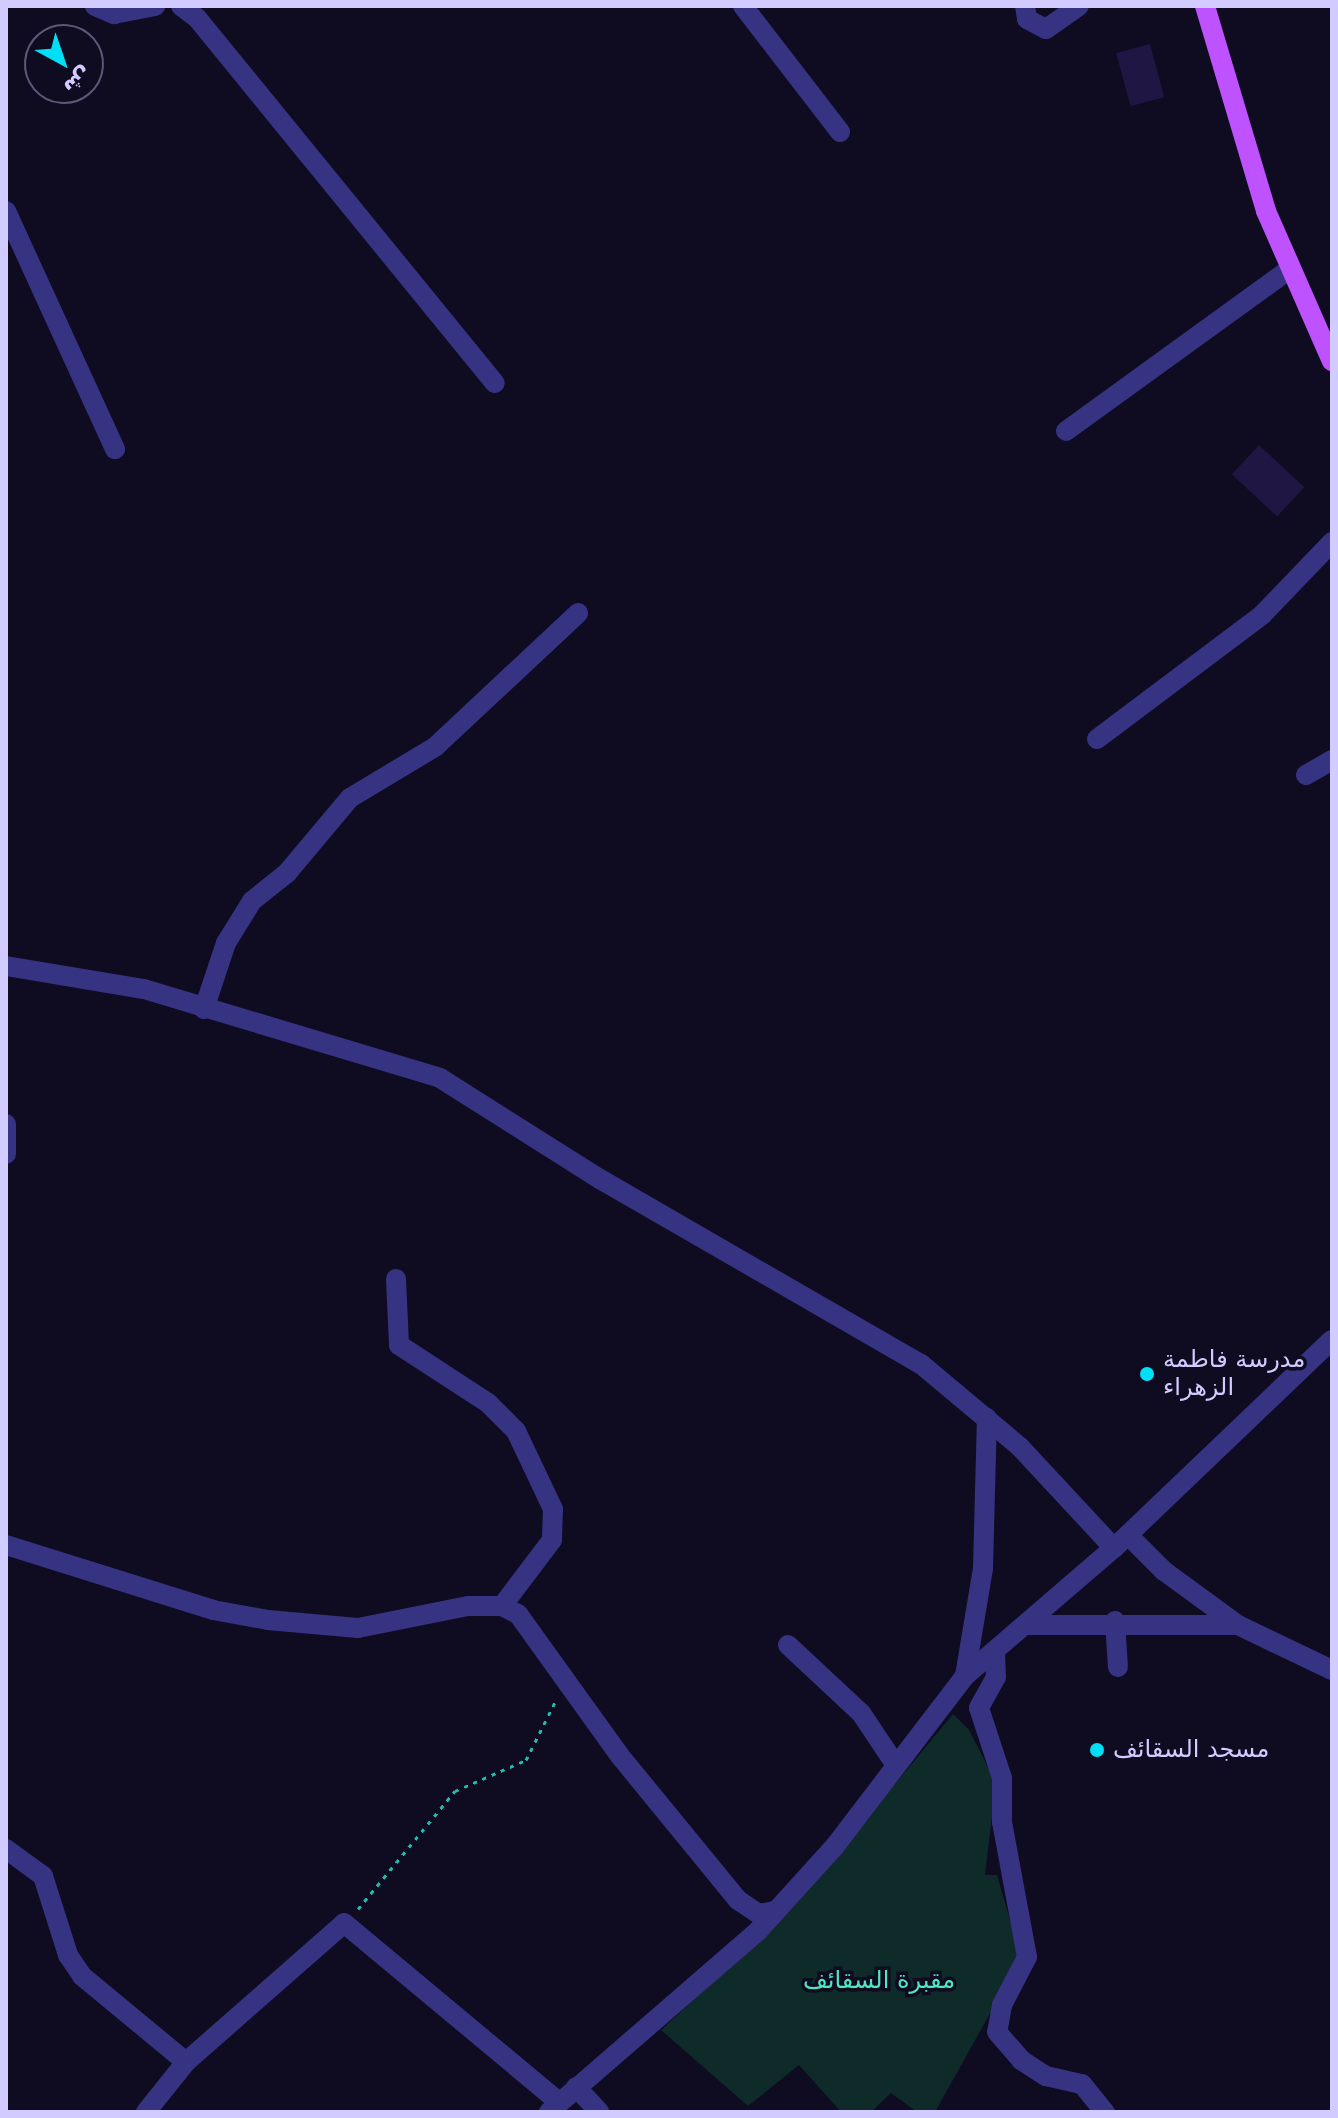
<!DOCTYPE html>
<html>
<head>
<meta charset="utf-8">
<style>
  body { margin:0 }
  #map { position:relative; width:1338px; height:2118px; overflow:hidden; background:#0f0b21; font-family:"DejaVu Sans","Noto Sans Arabic",sans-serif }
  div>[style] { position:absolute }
  .green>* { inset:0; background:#0e2b2a }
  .building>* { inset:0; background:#1f1643; transform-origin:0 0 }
  .path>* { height:3px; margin-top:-1.5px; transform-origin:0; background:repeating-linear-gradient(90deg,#25b9af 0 4px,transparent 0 10px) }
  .minor>* { height:20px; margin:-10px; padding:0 10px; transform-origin:10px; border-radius:10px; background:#363383 }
  .major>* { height:20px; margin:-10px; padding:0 10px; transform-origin:10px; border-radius:10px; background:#be52ff }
  .dots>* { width:22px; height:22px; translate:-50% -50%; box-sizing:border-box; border:4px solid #0f0b21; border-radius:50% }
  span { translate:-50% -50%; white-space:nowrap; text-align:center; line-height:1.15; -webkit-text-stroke:7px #0f0b21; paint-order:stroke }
  .poi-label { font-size:24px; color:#d1cbff }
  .left { translate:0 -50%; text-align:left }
  .park-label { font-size:24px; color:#4fe7c0 }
  .frame { position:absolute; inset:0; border:8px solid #d1cbff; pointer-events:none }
  .north { position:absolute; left:24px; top:24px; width:80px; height:80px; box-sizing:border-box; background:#0f0b21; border:2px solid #5d587a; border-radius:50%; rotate:140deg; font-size:22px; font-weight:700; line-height:32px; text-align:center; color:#d1cbff }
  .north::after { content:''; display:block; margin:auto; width:28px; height:36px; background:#00dff6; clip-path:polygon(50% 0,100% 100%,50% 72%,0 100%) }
</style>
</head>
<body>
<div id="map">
  <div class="green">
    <i style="clip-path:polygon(953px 1714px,969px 1730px,996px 1783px,985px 1875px,997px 1875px,1021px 1958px,935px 2112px,917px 2112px,891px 2093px,871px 2112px,841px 2112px,799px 2065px,748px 2106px,661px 2030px,787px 1914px)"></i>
  </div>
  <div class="building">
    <i style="left:1150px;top:44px;width:55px;height:35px;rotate:75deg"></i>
    <i style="left:1259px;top:445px;width:62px;height:40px;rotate:43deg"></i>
  </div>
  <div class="path">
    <i style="left:358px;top:1909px;width:153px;rotate:-50.6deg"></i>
    <i style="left:455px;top:1791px;width:77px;rotate:-23.6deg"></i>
    <i style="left:526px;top:1760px;width:65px;rotate:-63.4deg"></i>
  </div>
  <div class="minor">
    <i style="left:95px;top:6px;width:21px;rotate:23deg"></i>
    <i style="left:114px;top:14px;width:42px;rotate:-11deg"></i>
    <i style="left:181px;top:6px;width:20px;rotate:37deg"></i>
    <i style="left:197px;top:18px;width:471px;rotate:50.8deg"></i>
    <i style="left:743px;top:6px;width:159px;rotate:52.4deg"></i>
    <i style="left:1025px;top:6px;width:13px;rotate:81deg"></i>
    <i style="left:1027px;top:19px;width:21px;rotate:28deg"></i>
    <i style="left:1046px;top:29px;width:40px;rotate:-34.9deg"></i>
    <i style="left:6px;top:211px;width:262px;rotate:65.4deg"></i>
    <i style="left:1066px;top:431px;width:276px;rotate:-35.9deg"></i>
    <i style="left:1097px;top:739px;width:206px;rotate:-36.9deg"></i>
    <i style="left:1262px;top:615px;width:101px;rotate:-46.2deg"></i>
    <i style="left:1306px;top:775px;width:30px;rotate:-30deg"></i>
    <i style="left:6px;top:966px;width:140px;rotate:9.5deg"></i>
    <i style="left:144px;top:989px;width:309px;rotate:16.7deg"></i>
    <i style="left:440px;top:1078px;width:189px;rotate:32.3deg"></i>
    <i style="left:600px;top:1179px;width:370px;rotate:30deg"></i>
    <i style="left:921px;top:1364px;width:129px;rotate:40deg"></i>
    <i style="left:1020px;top:1447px;width:138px;rotate:47.1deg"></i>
    <i style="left:204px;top:1009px;width:70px;rotate:-71.6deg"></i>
    <i style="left:226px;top:943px;width:49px;rotate:-58.2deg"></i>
    <i style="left:252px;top:901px;width:45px;rotate:-38.7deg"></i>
    <i style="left:287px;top:873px;width:98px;rotate:-50deg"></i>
    <i style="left:350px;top:798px;width:99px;rotate:-31deg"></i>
    <i style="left:435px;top:747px;width:196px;rotate:-43.1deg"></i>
    <i style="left:6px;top:1124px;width:30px;rotate:90deg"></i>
    <i style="left:396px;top:1279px;width:66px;rotate:87.4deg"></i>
    <i style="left:399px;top:1345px;width:106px;rotate:33.1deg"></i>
    <i style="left:488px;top:1403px;width:40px;rotate:45deg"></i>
    <i style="left:516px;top:1431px;width:86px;rotate:64.6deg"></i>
    <i style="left:553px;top:1509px;width:31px;rotate:92deg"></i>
    <i style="left:552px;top:1540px;width:83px;rotate:127.1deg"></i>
    <i style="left:1128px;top:1535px;width:51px;rotate:45deg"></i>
    <i style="left:1164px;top:1571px;width:92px;rotate:36.1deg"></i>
    <i style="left:1238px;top:1625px;width:104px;rotate:25.6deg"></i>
    <i style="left:6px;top:1545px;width:217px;rotate:17.4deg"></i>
    <i style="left:213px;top:1610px;width:56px;rotate:10.3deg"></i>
    <i style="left:268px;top:1620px;width:90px;rotate:5.1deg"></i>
    <i style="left:358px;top:1628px;width:112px;rotate:-11.3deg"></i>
    <i style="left:468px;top:1606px;width:34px"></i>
    <i style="left:502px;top:1606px;width:18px;rotate:27deg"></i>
    <i style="left:518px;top:1614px;width:175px;rotate:54.3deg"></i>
    <i style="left:620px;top:1756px;width:186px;rotate:50.7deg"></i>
    <i style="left:738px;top:1900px;width:25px;rotate:34deg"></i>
    <i style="left:759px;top:1914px;width:16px;rotate:-11deg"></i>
    <i style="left:1115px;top:1621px;width:46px;rotate:86.3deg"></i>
    <i style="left:1029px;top:1625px;width:208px"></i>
    <i style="left:788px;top:1645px;width:100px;rotate:43deg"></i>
    <i style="left:861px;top:1713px;width:61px;rotate:56.3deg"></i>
    <i style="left:995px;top:1651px;width:26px;rotate:88deg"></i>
    <i style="left:996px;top:1677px;width:35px;rotate:119deg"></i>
    <i style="left:979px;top:1708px;width:74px;rotate:71.8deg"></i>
    <i style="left:1002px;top:1778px;width:44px;rotate:90deg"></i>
    <i style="left:1002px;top:1822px;width:137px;rotate:79.5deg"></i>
    <i style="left:1027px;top:1957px;width:54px;rotate:117.5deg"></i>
    <i style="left:1002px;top:2005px;width:27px;rotate:100deg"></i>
    <i style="left:997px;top:2032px;width:37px;rotate:49deg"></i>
    <i style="left:1021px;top:2060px;width:30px;rotate:33deg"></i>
    <i style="left:1046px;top:2076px;width:37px;rotate:13deg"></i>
    <i style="left:1082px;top:2084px;width:36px;rotate:51deg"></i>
    <i style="left:965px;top:1676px;width:109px;rotate:-80.5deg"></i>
    <i style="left:983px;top:1568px;width:150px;rotate:-88.5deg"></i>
    <i style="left:6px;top:1849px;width:46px;rotate:36.1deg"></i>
    <i style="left:43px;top:1876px;width:83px;rotate:72.4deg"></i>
    <i style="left:68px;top:1955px;width:25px;rotate:56deg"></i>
    <i style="left:82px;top:1976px;width:135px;rotate:39.6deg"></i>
    <i style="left:576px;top:2087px;width:34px;rotate:47deg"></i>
    <i style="left:146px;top:2112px;width:64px;rotate:-51.3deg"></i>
    <i style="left:186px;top:2062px;width:210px;rotate:-41.3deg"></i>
    <i style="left:344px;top:1923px;width:280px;rotate:39.8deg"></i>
    <i style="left:549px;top:2112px;width:276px;rotate:-40.9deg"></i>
    <i style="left:758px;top:1931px;width:115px;rotate:-47.8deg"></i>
    <i style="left:835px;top:1846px;width:214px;rotate:-52.6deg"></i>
    <i style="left:965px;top:1676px;width:196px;rotate:-40.7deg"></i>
    <i style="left:1114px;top:1548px;width:301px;rotate:-43.7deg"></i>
  </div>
  <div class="major">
    <i style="left:1205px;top:6px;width:214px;rotate:73.4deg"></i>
    <i style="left:1266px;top:211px;width:164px;rotate:66.3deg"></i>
  </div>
  <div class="dots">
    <i style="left:1147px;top:1374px;background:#00dff6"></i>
    <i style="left:1097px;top:1750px;background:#00dff6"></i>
  </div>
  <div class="poi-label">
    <span class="left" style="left:1163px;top:1374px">مدرسة فاطمة<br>الزهراء</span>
    <span class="left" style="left:1113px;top:1750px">مسجد السقائف</span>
  </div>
  <div class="park-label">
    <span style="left:879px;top:1981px">مقبرة السقائف</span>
  </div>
  <div class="frame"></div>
  <div class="north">ش</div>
</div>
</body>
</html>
